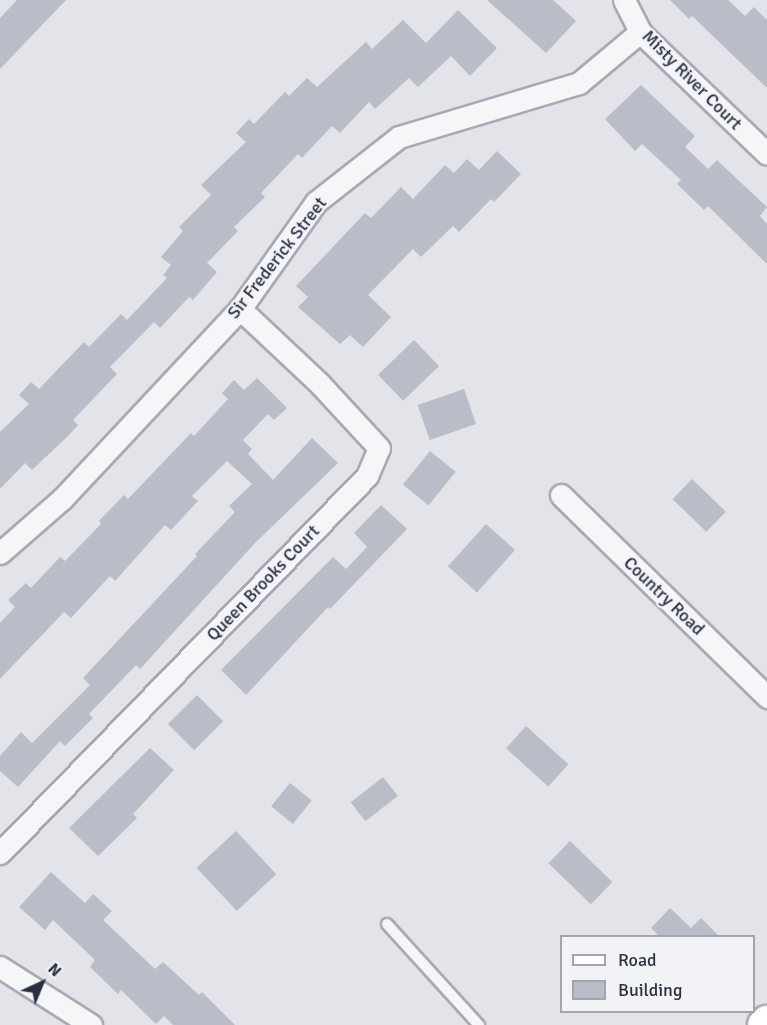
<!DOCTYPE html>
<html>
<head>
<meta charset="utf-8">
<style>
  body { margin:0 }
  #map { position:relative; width:767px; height:1025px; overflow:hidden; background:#e2e4ea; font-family:Signika,sans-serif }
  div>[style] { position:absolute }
  .building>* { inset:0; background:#b9bdc7; transform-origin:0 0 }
  .roads { filter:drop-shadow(2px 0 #a7aab4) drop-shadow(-2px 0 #a7aab4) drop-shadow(0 2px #a7aab4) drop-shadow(0 -2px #a7aab4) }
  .lane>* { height:10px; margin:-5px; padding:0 5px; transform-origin:5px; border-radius:5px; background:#f5f6f8 }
  .street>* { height:21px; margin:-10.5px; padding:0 10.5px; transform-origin:10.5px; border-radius:10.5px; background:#f5f6f8 }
  .secondary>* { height:30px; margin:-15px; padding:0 15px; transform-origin:15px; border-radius:15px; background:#fff }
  span { translate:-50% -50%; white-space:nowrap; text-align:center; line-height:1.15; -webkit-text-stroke:4.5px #f2f3f7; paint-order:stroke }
  .street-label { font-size:18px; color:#2a3042 }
  .legend { position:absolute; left:560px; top:935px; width:195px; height:78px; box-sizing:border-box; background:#f2f3f7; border:2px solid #a2a5af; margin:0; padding:8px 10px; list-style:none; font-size:18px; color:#2a3042 }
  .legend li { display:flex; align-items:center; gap:12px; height:30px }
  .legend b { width:30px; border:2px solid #a2a5af }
  .north { position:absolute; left:12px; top:953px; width:60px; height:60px; -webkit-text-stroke:4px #f2f3f7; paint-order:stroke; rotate:44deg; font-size:16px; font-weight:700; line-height:24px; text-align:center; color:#2a3042 }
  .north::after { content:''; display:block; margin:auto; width:21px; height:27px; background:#2a3042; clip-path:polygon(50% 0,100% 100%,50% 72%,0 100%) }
</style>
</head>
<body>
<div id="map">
  <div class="building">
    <i style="clip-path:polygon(17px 0,66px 0,0 69px,0 18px)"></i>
    <i style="clip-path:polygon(487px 0,553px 0,576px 21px,546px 53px)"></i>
    <i style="clip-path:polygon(670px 0,728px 0,745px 16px,754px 7px,767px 20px,767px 88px,692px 16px,689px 19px)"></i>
    <i style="clip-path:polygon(458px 10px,497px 48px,470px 76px,451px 56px,418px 87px,409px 78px,375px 109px,369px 102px,340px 133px,332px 126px,302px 158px,298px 154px,261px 193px,265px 197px,234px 227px,238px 231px,207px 263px,217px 272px,193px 300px,189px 297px,160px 328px,154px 322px,110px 367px,117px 374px,73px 420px,78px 425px,68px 436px,32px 470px,25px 463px,0 489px,0 432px,29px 404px,19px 395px,31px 382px,39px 389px,84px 342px,89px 347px,121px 314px,127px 320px,167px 278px,163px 275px,171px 265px,161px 257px,183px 231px,179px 227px,211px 195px,201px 185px,246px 142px,236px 133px,249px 119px,254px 124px,285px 92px,289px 96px,307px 78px,317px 87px,366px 42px,372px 49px,403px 20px,426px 43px)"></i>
    <i style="clip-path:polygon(641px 85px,695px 136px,685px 147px,708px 169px,717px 160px,767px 207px,760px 216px,767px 224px,767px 264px,708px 206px,704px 210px,677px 184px,681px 180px,642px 144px,635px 151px,605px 119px)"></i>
    <i style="clip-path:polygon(497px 151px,521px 174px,494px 202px,491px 199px,459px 232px,453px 226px,421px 257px,413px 249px,368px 295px,391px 317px,363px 347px,350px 335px,340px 344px,298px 307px,308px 297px,296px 286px,365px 213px,371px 218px,401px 187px,413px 199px,445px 165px,454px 173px,467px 159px,479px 170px)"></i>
    <i style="left:414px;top:340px;width:36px;height:50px;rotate:46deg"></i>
    <i style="clip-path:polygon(257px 378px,287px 408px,274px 420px,268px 414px,243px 440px,252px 449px,248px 454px,273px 480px,312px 438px,338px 463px,255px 543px,140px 669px,136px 665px,89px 714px,93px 718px,65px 746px,60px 741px,18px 787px,0 771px,0 756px,21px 732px,32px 743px,90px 685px,83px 678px,197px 556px,195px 554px,235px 512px,229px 506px,252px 484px,227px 461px,192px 496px,198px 501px,171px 530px,165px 525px,115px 581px,110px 576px,71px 618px,64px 612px,0 679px,0 623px,15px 607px,8px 600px,26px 583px,31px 588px,60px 557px,65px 561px,101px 524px,99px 521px,124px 495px,128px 499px,191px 433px,194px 436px,228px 399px,222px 393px,234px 380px,244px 390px)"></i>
    <i style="left:464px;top:389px;width:37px;height:49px;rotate:71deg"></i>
    <i style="left:430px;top:451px;width:33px;height:43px;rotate:39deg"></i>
    <i style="left:692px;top:479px;width:47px;height:28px;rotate:44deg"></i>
    <i style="clip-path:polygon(381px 505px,407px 529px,330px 609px,328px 607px,246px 695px,221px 670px,333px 557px,346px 569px,367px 547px,354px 533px)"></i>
    <i style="left:486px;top:524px;width:39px;height:57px;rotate:42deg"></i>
    <i style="left:197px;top:695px;width:37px;height:41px;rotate:45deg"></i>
    <i style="left:526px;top:726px;width:57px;height:30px;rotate:42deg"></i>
    <i style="clip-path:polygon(150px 748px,174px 770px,133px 814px,137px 818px,98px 856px,69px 828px)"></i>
    <i style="left:383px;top:777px;width:24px;height:41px;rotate:52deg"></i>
    <i style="left:290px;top:783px;width:28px;height:30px;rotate:39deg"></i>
    <i style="left:236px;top:831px;width:59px;height:54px;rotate:47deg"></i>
    <i style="left:570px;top:841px;width:59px;height:31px;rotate:44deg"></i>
    <i style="clip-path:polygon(51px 872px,85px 903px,93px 894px,112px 911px,103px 920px,155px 969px,163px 962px,199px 995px,202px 992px,235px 1025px,173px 1025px,164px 1016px,156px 1024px,121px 990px,118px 994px,90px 967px,95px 960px,53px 920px,45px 930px,19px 907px)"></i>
    <i style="clip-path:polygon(670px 908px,691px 928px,701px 918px,719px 936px,659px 936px,651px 928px)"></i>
  </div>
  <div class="roads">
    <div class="lane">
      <i style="left:387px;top:924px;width:137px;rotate:47.7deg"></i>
    </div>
    <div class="street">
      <i style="left:624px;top:0;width:36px;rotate:63deg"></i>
      <i style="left:640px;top:32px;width:176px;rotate:43.8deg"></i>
      <i style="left:561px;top:495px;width:289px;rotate:44.4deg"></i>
      <i style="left:0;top:553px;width:82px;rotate:-41.1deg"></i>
      <i style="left:62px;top:499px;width:260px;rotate:-46.9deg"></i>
      <i style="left:240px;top:309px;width:131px;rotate:-54.6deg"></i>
      <i style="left:316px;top:202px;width:105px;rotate:-38.1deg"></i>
      <i style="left:399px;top:137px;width:188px;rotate:-16.7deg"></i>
      <i style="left:579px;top:83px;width:80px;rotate:-39.9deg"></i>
      <i style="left:0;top:853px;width:526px;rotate:-45.77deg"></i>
      <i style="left:367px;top:476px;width:30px;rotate:-67deg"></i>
      <i style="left:379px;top:448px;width:87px;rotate:-132.7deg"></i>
      <i style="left:320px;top:384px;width:110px;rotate:-136.8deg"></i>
      <i style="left:0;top:967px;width:108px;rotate:32.5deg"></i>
    </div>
    <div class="secondary">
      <i style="left:763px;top:1025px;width:6px;rotate:-45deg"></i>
    </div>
  </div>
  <div class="street-label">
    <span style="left:692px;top:80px;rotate:45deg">Misty River Court</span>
    <span style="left:277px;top:258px;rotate:-52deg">Sir Frederick Street</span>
    <span style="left:263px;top:583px;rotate:-46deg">Queen Brooks Court</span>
    <span style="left:664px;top:596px;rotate:44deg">Country Road</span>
  </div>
  <ul class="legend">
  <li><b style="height:8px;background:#fff"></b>Road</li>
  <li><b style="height:16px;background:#b9bdc7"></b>Building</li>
  </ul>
  <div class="north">N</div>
</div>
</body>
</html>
